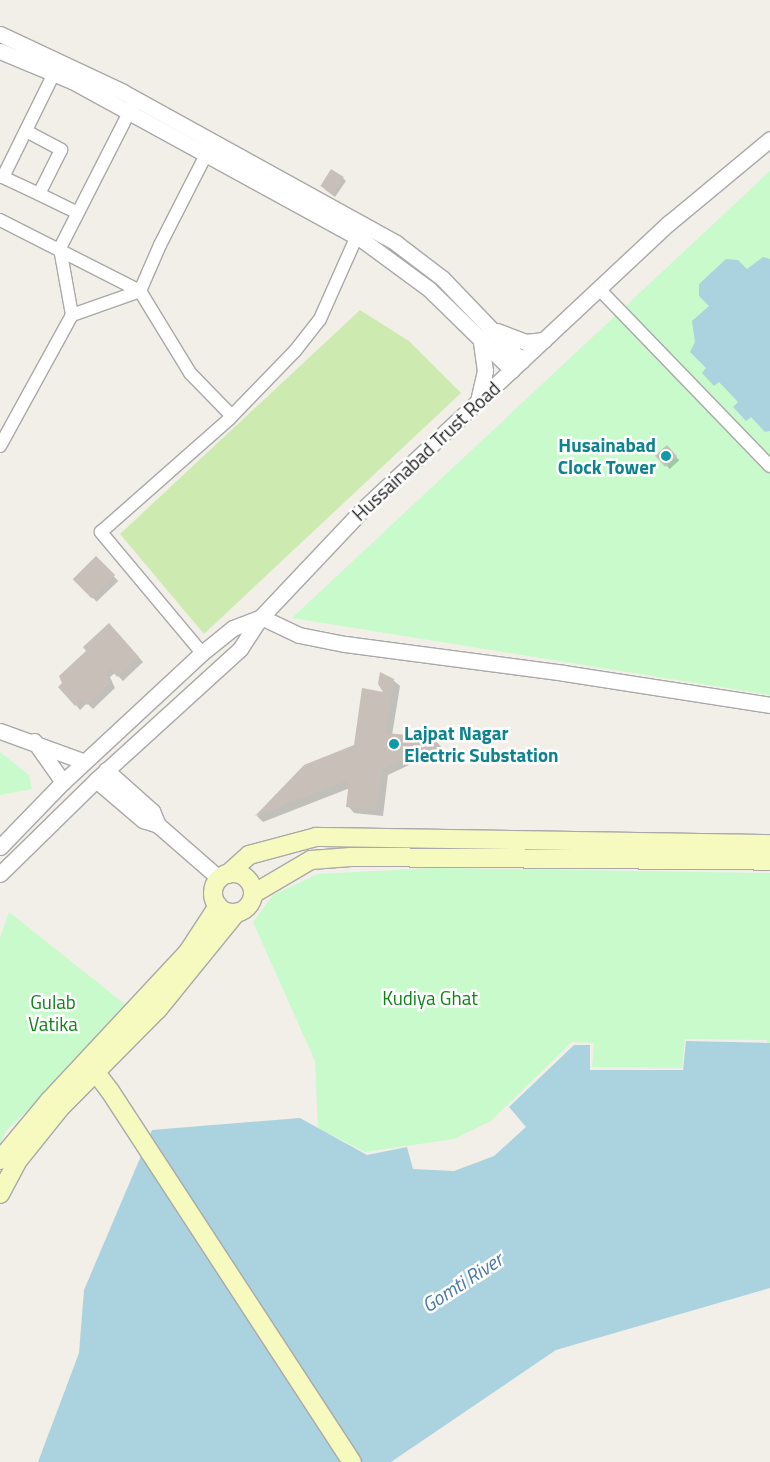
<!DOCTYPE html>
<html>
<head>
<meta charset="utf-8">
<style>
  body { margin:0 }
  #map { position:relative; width:770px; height:1462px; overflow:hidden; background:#f2efe9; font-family:"Titillium Web",sans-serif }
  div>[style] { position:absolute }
  .grass>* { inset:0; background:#cdebb0 }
  .park>* { inset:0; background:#c8facc }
  .water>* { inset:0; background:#aad3df }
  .shadow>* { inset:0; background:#0003; transform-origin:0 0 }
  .building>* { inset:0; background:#c7bfb8; transform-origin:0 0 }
  .roads { filter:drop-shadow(1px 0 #a9a9a9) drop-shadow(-1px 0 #a9a9a9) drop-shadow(0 1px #a9a9a9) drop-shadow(0 -1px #a9a9a9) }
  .minor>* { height:12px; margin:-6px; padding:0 6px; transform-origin:6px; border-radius:6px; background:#fff }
  .tertiary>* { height:15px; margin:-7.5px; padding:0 7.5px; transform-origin:7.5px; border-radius:7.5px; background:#fff }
  .secondary>* { height:18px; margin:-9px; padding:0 9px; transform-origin:9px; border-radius:9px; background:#f7fabf }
  .secondary>.ring { margin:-9px; padding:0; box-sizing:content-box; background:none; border:18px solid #f7fabf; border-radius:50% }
  .dots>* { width:14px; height:14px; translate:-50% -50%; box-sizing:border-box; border:2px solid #fff; border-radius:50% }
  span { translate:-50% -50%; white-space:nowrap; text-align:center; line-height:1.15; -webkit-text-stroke:5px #fff; paint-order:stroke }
  .culture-label { font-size:19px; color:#0d838f; font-weight:700 }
  .right { translate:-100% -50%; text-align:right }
  .left { translate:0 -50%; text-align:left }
  .street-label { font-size:19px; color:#222 }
  .park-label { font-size:19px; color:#0c8416 }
  .water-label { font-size:20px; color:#4a7aab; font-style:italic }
</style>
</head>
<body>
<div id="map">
  <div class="grass">
    <i style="clip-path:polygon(360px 310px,409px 341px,461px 393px,204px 634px,120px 534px)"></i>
  </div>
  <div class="park">
    <i style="clip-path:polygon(770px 171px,770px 695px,292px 618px)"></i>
    <i style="clip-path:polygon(0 752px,29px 775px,32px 789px,0 795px)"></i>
    <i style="clip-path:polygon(432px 868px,770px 873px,770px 1055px,767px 1040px,685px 1039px,682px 1068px,592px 1067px,594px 1043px,572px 1042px,491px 1121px,454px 1139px,365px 1152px,318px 1128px,315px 1061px,253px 922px,273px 895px,318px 874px)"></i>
    <i style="clip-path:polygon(9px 912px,131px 1009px,6px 1131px,0 1144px,0 938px)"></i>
  </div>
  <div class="water">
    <i style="clip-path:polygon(763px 257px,770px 259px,770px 431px,765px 432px,751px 417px,746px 421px,733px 407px,738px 402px,719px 382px,714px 386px,702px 373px,706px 368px,690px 352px,695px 342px,692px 321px,709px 306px,699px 296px,699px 284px,726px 259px,738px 260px,747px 269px)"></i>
    <i style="clip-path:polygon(686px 1041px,770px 1043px,770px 1288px,556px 1350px,391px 1462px,38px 1462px,79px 1353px,84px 1290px,152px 1130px,300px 1118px,367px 1155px,407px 1147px,413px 1169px,454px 1171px,494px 1156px,526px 1127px,509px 1107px,574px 1045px,590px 1045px,590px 1070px,683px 1070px)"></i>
  </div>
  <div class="shadow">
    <i style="clip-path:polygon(343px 178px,346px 181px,335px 197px,324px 189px)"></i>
    <i style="left:667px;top:447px;width:18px;height:13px;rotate:47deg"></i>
    <i style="left:96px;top:558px;width:32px;height:30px;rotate:46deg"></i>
    <i style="clip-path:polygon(114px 630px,143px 662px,123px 681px,115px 673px,110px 677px,115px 688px,93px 709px,87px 703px,80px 710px,76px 705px)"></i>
    <i style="clip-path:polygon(393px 680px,400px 686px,392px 735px,436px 741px,443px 749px,388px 775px,383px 816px,354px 813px,348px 806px,350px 788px,263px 822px,257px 816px,305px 766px,355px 746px)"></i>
  </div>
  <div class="building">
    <i style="left:331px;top:169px;width:15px;height:20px;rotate:32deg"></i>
    <i style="left:667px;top:445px;width:15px;height:16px;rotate:48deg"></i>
    <i style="left:96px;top:556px;width:27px;height:33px;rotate:45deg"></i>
    <i style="clip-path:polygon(109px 623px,139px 657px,117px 677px,110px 668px,106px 672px,111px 683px,87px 705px,82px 699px,75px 706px,58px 687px,62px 683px,59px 676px,86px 651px,83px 647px)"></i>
    <i style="clip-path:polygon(380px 672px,394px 679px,385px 733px,433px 737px,437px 743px,382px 769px,377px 810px,346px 807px,349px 780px,255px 816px,304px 765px,354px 745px,362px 688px,383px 692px,378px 684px)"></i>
  </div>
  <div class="roads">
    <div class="minor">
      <i style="left:26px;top:131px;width:40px;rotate:28deg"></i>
      <i style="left:61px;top:150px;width:49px;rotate:116.6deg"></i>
      <i style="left:39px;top:194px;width:40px;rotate:-155deg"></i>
      <i style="left:3px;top:177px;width:125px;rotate:-63.8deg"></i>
      <i style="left:39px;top:194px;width:43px;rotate:26deg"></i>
      <i style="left:0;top:220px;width:157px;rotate:26.9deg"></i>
      <i style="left:140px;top:291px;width:96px;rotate:58.6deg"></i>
      <i style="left:190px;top:373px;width:60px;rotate:45.7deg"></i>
      <i style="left:599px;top:289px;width:246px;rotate:46deg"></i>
      <i style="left:72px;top:315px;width:72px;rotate:-19.4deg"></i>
      <i style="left:140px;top:291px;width:50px;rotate:-66.5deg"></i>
      <i style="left:160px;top:245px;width:110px;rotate:-63deg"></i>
      <i style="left:0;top:446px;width:149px;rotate:-61.2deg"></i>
      <i style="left:72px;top:315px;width:68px;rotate:-100.2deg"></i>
      <i style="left:60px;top:248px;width:163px;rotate:-63deg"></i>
      <i style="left:202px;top:653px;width:158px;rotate:-129.9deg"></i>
      <i style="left:101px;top:532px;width:171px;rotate:-41.4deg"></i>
      <i style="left:229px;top:419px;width:95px;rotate:-45.9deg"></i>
      <i style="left:295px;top:351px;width:41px;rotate:-52deg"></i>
      <i style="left:320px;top:319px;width:98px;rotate:-66deg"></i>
    </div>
    <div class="tertiary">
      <i style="left:0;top:34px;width:136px;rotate:25.2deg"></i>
      <i style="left:123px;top:92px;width:312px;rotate:28.9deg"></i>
      <i style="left:396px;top:243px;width:58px;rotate:37.3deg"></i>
      <i style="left:442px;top:278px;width:115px;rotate:46.1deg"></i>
      <i style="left:0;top:51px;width:78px;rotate:22.6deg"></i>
      <i style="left:72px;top:81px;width:329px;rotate:28.7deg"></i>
      <i style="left:361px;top:239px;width:84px;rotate:36.3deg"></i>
      <i style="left:429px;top:289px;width:116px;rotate:44.3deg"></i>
      <i style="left:497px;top:331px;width:30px;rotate:21deg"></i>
      <i style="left:525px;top:342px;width:19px;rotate:-6deg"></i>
      <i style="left:478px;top:401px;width:31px;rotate:-77deg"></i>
      <i style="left:485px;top:371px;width:34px;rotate:-98deg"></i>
      <i style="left:261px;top:617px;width:42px;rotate:25.3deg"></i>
      <i style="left:299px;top:635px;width:47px;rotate:11.1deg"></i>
      <i style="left:345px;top:644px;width:221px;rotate:7.5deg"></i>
      <i style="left:564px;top:673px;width:208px;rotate:8.8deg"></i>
      <i style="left:0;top:731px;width:90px;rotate:20deg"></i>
      <i style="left:34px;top:741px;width:50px;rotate:54.7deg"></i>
      <i style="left:106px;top:770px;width:62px;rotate:41.7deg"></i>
      <i style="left:152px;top:811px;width:15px;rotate:67deg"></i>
      <i style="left:96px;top:780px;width:62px;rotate:40.4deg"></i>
      <i style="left:143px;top:820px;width:16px;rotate:18deg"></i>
      <i style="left:158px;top:825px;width:82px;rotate:41.1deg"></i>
      <i style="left:0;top:847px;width:91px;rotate:-45.9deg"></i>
      <i style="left:63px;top:782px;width:190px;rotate:-42.9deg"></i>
      <i style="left:202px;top:653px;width:40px;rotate:-39deg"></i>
      <i style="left:233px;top:628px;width:30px;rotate:-21deg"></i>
      <i style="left:261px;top:617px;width:150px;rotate:-46.6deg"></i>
      <i style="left:364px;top:508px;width:417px;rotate:-43.1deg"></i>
      <i style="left:669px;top:223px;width:131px;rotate:-39.7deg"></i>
      <i style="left:0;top:874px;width:134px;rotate:-44.4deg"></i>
      <i style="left:96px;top:780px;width:195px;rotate:-42.3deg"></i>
      <i style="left:240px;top:649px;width:38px;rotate:-57deg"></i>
    </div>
    <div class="secondary">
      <i class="ring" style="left:213px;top:873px;width:22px;height:22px"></i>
      <i style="left:228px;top:874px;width:28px;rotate:-42deg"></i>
      <i style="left:249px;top:855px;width:69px;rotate:-15deg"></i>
      <i style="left:316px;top:837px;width:454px;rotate:0.9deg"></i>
      <i style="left:253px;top:894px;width:67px;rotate:-30.4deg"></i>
      <i style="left:311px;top:860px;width:40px;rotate:-4.3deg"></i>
      <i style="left:351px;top:857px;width:419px;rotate:0.5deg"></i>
      <i style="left:88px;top:1062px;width:36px;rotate:53deg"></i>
      <i style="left:110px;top:1091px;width:443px;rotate:56.9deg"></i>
      <i style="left:0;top:1160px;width:78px;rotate:-50.2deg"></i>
      <i style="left:50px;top:1100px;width:202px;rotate:-47deg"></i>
      <i style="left:188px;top:952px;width:55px;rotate:-56.9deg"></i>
      <i style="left:0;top:1194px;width:40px;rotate:-62deg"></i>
      <i style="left:19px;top:1159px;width:65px;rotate:-51.2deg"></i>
      <i style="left:60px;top:1108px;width:139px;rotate:-45.3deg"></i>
      <i style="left:158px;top:1009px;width:124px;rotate:-50.9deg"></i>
    </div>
  </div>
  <div class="dots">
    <i style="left:666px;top:456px;background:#0f9aa8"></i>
    <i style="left:394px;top:744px;background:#0f9aa8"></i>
  </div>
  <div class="culture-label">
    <span class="right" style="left:656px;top:456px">Husainabad<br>Clock Tower</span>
    <span class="left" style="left:404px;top:744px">Lajpat Nagar<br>Electric Substation</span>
  </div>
  <div class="street-label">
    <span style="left:426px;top:451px;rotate:-43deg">Hussainabad Trust Road</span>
  </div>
  <div class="park-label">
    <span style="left:430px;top:998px">Kudiya Ghat</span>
    <span style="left:53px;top:1013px">Gulab<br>Vatika</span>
  </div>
  <div class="water-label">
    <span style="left:462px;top:1282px;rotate:-33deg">Gomti River</span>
  </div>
</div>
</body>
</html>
